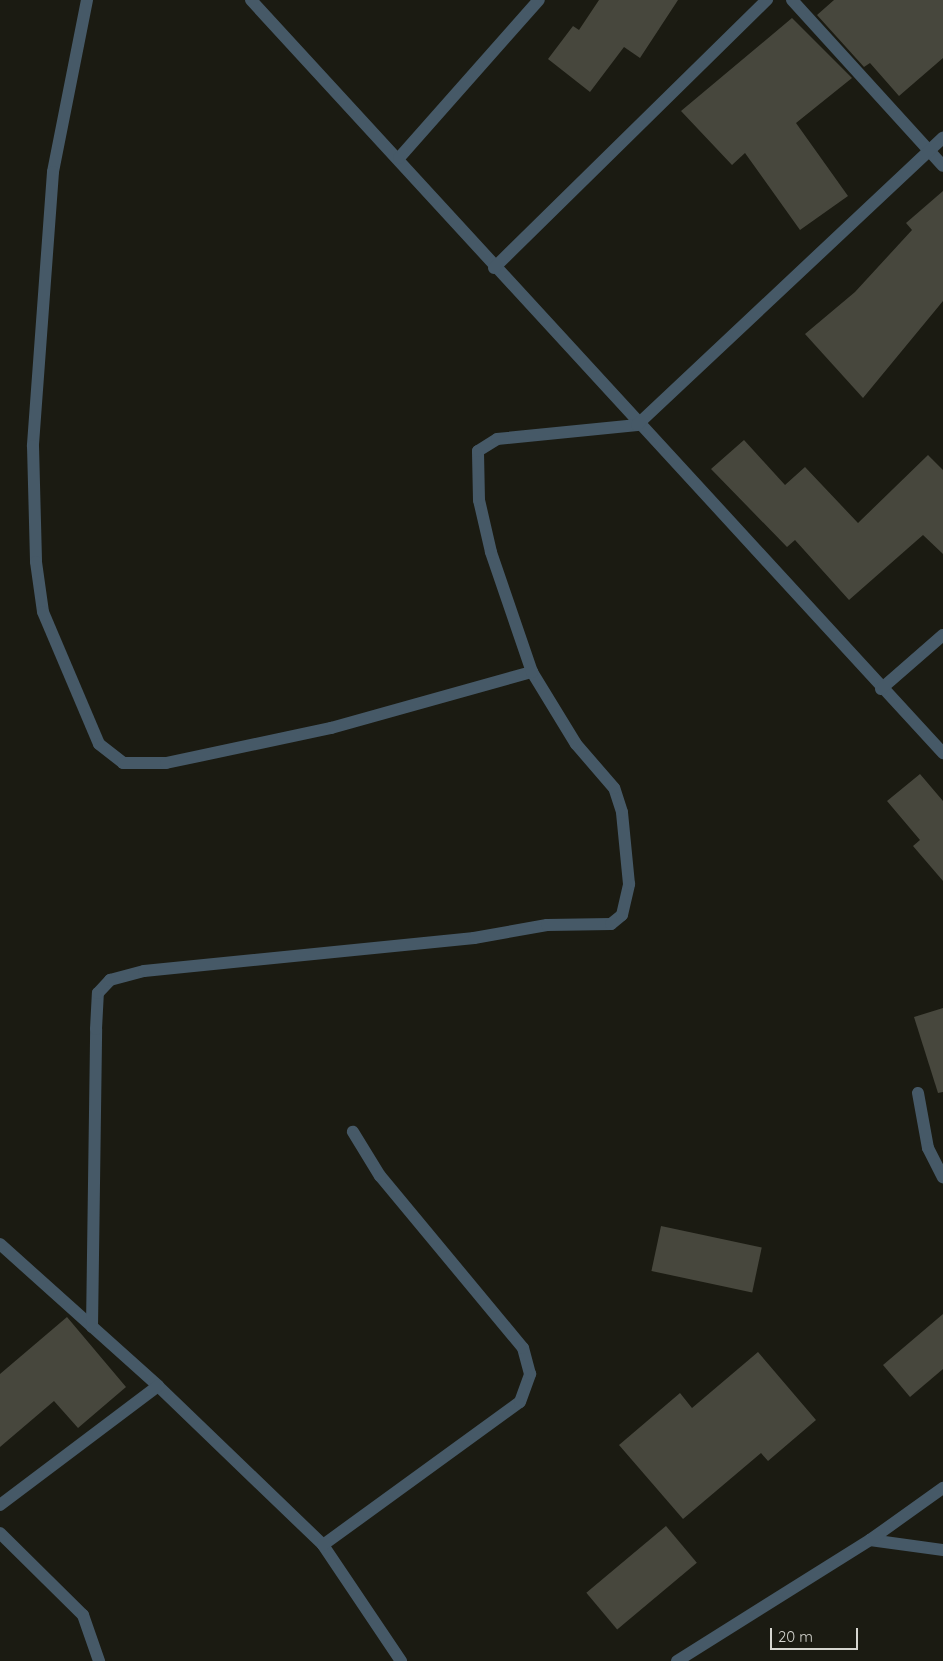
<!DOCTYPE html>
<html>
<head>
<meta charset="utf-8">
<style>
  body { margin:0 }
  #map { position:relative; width:943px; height:1661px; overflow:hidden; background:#1b1b12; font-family:Quicksand,sans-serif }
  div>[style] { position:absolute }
  .building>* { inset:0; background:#47473d; transform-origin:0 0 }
  .minor>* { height:12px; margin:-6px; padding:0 6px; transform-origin:6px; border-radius:6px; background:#465967 }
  span { translate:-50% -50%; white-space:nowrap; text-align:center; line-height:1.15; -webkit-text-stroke:4px #1b1b12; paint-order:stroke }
  .scale { position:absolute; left:770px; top:1628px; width:88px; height:22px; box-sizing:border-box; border:2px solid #d6d6d0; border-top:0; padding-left:6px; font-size:15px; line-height:18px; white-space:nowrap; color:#d6d6d0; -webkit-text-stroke:4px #1b1b12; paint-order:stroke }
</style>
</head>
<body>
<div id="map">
  <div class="building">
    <i style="clip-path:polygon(599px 0,678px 0,640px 58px,624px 47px,590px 92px,548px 59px,573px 26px,579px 30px)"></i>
    <i style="clip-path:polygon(834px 0,943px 0,943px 58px,899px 96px,870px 63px,864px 67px,817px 15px)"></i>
    <i style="clip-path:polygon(792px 18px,852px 78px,796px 123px,848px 196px,800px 230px,745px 153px,732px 165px,681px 111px)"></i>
    <i style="clip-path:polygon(943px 191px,943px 301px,863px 398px,805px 334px,855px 292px,912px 230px,906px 223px)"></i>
    <i style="clip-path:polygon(744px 440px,785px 485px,805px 467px,858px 523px,928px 455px,943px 470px,943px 554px,923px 535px,849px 600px,795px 540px,787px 547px,711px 469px)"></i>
    <i style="clip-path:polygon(920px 774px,943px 801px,943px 881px,913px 846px,920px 840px,887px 801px)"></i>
    <i style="clip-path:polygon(943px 1008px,943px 1092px,938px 1093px,914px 1017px)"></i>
    <i style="left:661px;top:1226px;width:103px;height:46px;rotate:12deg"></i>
    <i style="clip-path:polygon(943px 1314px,943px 1369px,910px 1397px,883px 1365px)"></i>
    <i style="clip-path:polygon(67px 1317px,126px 1387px,78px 1428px,54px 1401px,0 1447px,0 1374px)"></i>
    <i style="clip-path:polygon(758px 1352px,816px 1420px,768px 1461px,761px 1453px,683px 1519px,619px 1445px,680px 1393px,692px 1408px)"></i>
    <i style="left:666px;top:1526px;width:48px;height:104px;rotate:50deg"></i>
  </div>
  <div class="minor">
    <i style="left:87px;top:0;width:175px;rotate:101.2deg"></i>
    <i style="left:53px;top:172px;width:275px;rotate:94.2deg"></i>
    <i style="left:33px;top:446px;width:116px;rotate:88.5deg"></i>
    <i style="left:36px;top:562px;width:50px;rotate:82deg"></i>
    <i style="left:43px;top:612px;width:143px;rotate:67deg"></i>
    <i style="left:99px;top:744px;width:31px;rotate:38deg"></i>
    <i style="left:123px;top:763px;width:43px"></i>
    <i style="left:166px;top:763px;width:169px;rotate:-12deg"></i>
    <i style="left:331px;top:728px;width:209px;rotate:-15.6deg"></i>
    <i style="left:251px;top:0;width:1023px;rotate:47.42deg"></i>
    <i style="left:792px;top:0;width:224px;rotate:47.7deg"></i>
    <i style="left:399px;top:158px;width:211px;rotate:-48.5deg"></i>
    <i style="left:494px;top:268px;width:383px;rotate:-44.5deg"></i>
    <i style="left:881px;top:689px;width:82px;rotate:-41.1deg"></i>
    <i style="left:918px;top:1093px;width:56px;rotate:79.7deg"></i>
    <i style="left:928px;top:1148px;width:33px;rotate:63deg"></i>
    <i style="left:0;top:1244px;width:212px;rotate:41.9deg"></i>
    <i style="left:158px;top:1386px;width:229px;rotate:43.9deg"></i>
    <i style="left:323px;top:1545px;width:140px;rotate:56.1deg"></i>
    <i style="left:92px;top:1327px;width:298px;rotate:-89.2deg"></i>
    <i style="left:96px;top:1029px;width:36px;rotate:-87deg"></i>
    <i style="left:98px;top:993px;width:18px;rotate:-47deg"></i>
    <i style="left:110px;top:980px;width:35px;rotate:-15deg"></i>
    <i style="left:144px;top:971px;width:332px;rotate:-5.7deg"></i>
    <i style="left:474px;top:938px;width:74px;rotate:-10.1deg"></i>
    <i style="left:547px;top:925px;width:64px;rotate:-0.9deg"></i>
    <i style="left:611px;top:924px;width:14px;rotate:-39deg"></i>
    <i style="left:622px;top:915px;width:32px;rotate:-77deg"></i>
    <i style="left:629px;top:884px;width:72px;rotate:-95.6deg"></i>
    <i style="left:622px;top:812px;width:25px;rotate:-108deg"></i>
    <i style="left:614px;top:788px;width:58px;rotate:-130.8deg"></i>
    <i style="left:576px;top:744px;width:84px;rotate:-121.4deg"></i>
    <i style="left:532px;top:672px;width:127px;rotate:-108.9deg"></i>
    <i style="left:491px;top:552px;width:53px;rotate:-103deg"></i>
    <i style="left:479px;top:500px;width:49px;rotate:-91.2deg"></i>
    <i style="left:478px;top:451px;width:22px;rotate:-32deg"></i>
    <i style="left:497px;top:439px;width:141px;rotate:-5.7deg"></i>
    <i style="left:637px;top:425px;width:420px;rotate:-43.2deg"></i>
    <i style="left:0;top:1505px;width:198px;rotate:-37deg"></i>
    <i style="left:0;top:1533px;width:117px;rotate:44.7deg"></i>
    <i style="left:83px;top:1615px;width:49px;rotate:70.8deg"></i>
    <i style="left:870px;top:1540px;width:74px;rotate:7.8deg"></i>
    <i style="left:323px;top:1545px;width:243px;rotate:-36deg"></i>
    <i style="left:520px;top:1402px;width:30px;rotate:-70deg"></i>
    <i style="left:530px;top:1374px;width:27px;rotate:-105deg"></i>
    <i style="left:523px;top:1348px;width:224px;rotate:-129.7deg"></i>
    <i style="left:380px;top:1176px;width:52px;rotate:-121.5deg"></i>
    <i style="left:677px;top:1661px;width:228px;rotate:-32.1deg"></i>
    <i style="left:870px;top:1540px;width:90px;rotate:-35.5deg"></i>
  </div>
  <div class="scale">20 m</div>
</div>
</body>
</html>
